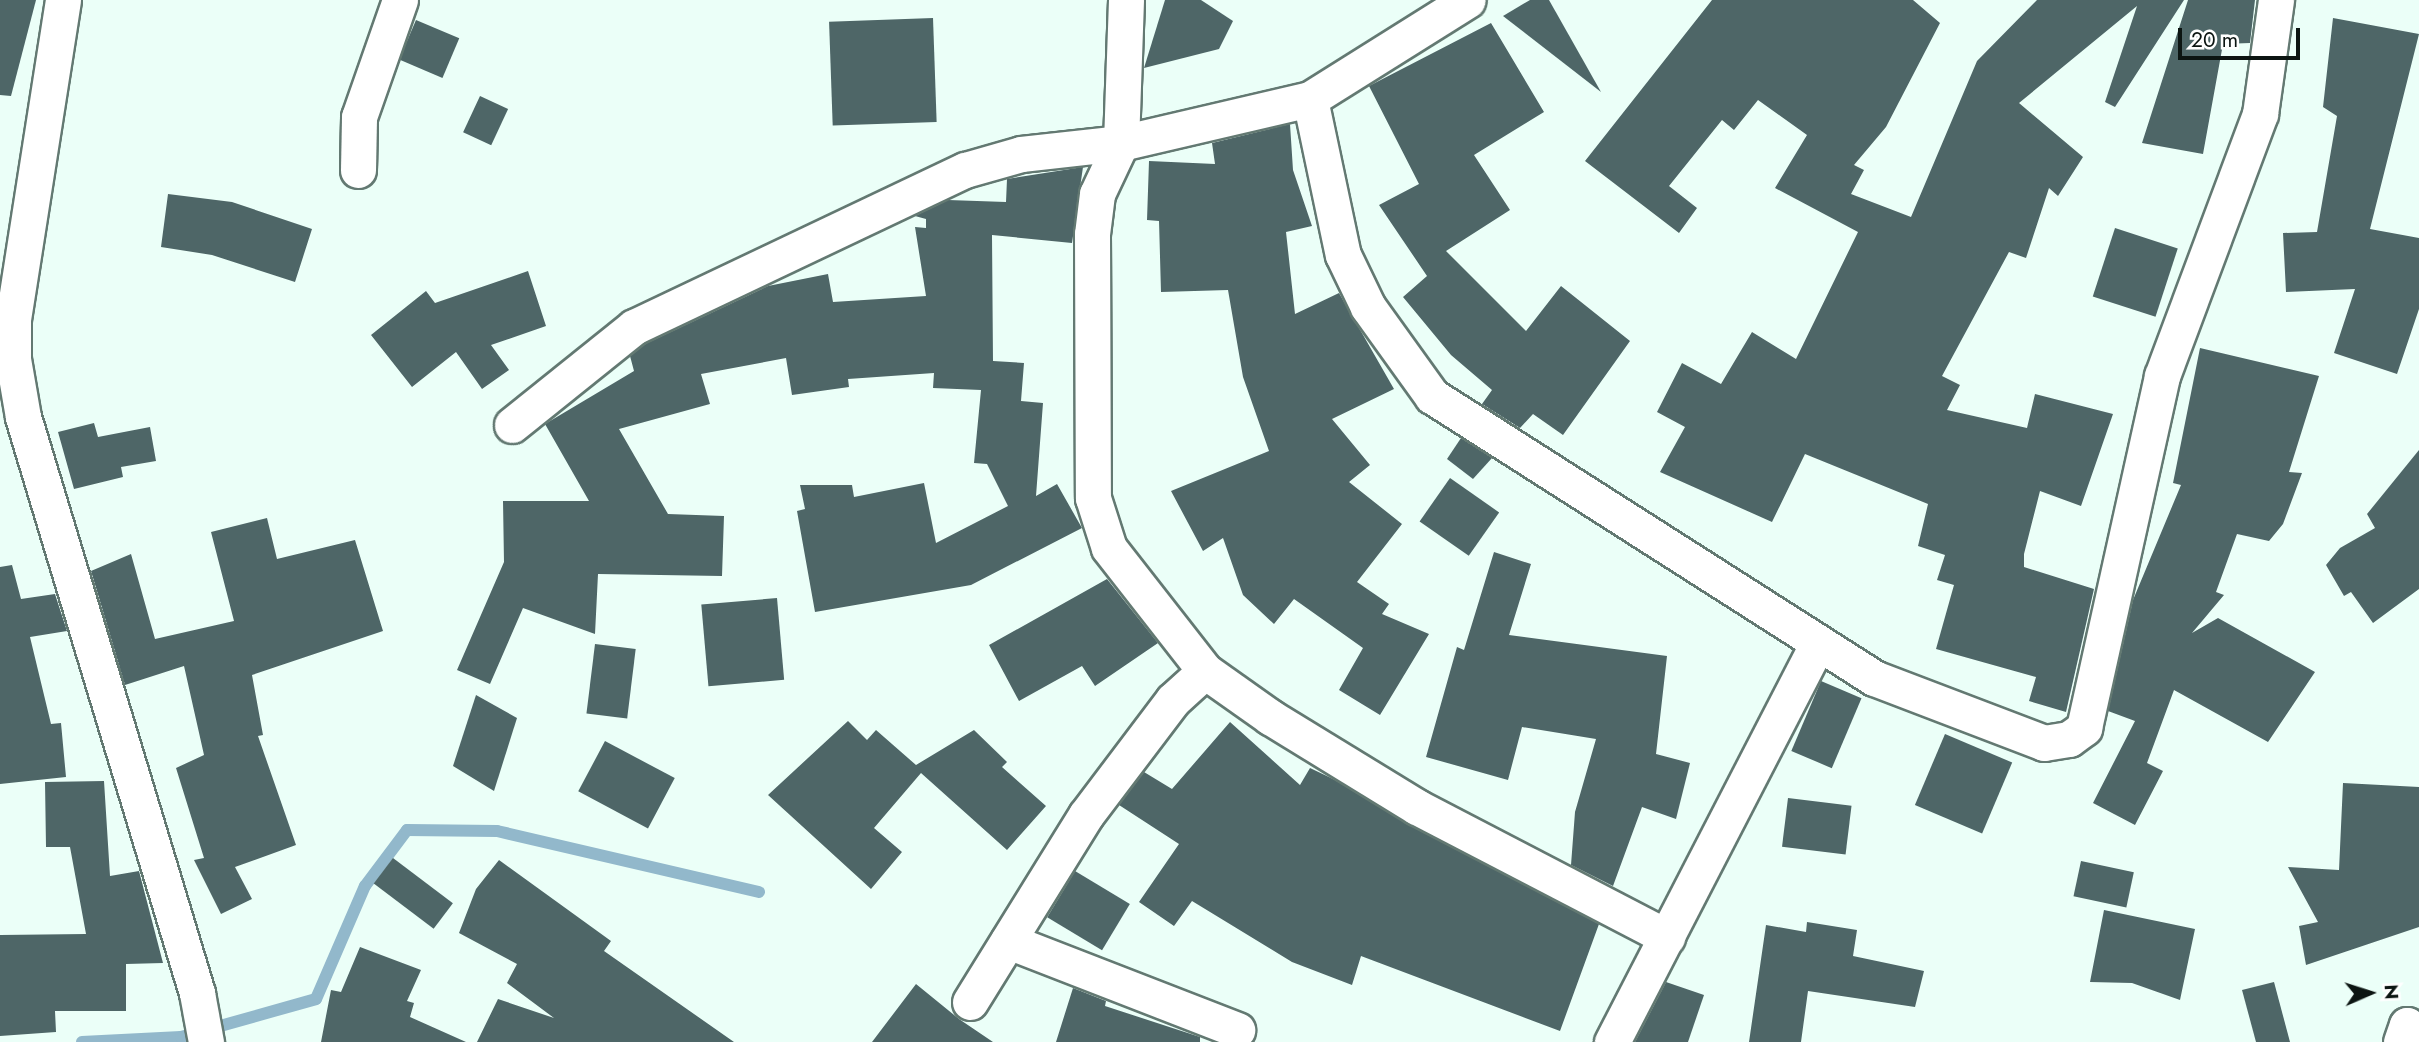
<!DOCTYPE html>
<html>
<head>
<meta charset="utf-8">
<style>
  body { margin:0 }
  #map { position:relative; width:2419px; height:1042px; overflow:hidden; background:#ebfff8; font-family:Jost,sans-serif }
  div>[style] { position:absolute }
  .stream>* { height:12px; margin:-6px; padding:0 6px; transform-origin:6px; border-radius:6px; background:#92b8cb }
  .building>* { inset:0; background:#4e6667; transform-origin:0 0 }
  .roads { filter:drop-shadow(2px 0 #637972) drop-shadow(-2px 0 #637972) drop-shadow(0 2px #637972) drop-shadow(0 -2px #637972) }
  .minor>* { height:35px; margin:-17.5px; padding:0 17.5px; transform-origin:17.5px; border-radius:17.5px; background:#fff }
  span { translate:-50% -50%; white-space:nowrap; text-align:center; line-height:1.15; -webkit-text-stroke:5px #fff; paint-order:stroke }
  .north { position:absolute; left:2335px; top:958px; width:70px; height:70px; -webkit-text-stroke:5px #fff; paint-order:stroke; rotate:87deg; font-size:19px; font-weight:700; line-height:28px; text-align:center; color:#0c1512 }
  .north::after { content:''; display:block; margin:auto; width:24px; height:32px; background:#0c1512; clip-path:polygon(50% 0,100% 100%,50% 72%,0 100%) }
  .scale { position:absolute; left:2178px; top:28px; width:122px; height:32px; box-sizing:border-box; border:4px solid #0c1512; border-top:0; padding-left:9px; font-size:21px; line-height:24px; white-space:nowrap; color:#0c1512; -webkit-text-stroke:5px #fff; paint-order:stroke }
</style>
</head>
<body>
<div id="map">
  <div class="stream">
    <i style="left:82px;top:1042px;width:99px;rotate:-2.9deg"></i>
    <i style="left:181px;top:1037px;width:140px;rotate:-15.7deg"></i>
    <i style="left:316px;top:999px;width:123px;rotate:-66.6deg"></i>
    <i style="left:365px;top:886px;width:70px;rotate:-53.1deg"></i>
    <i style="left:407px;top:830px;width:90px;rotate:0.6deg"></i>
    <i style="left:497px;top:831px;width:269px;rotate:13.1deg"></i>
  </div>
  <div class="building">
    <i style="clip-path:polygon(0 0,36px 0,11px 96px,0 95px)"></i>
    <i style="clip-path:polygon(1165px 0,1201px 0,1233px 21px,1219px 49px,1144px 68px)"></i>
    <i style="clip-path:polygon(1530px 0,1549px 0,1601px 92px,1503px 16px)"></i>
    <i style="clip-path:polygon(1712px 0,1913px 0,1940px 23px,1886px 127px,1854px 165px,1864px 170px,1851px 194px,1911px 217px,1977px 61px,2037px 0,2184px 0,2115px 107px,2105px 102px,2137px 6px,2019px 103px,2083px 157px,2058px 196px,2049px 188px,2026px 258px,2009px 252px,1942px 376px,1960px 385px,1947px 410px,2027px 428px,2035px 394px,2113px 414px,2081px 506px,2040px 491px,2024px 554px,2024px 567px,2094px 589px,2066px 712px,2029px 701px,2036px 677px,1936px 649px,1954px 585px,1937px 580px,1945px 555px,1918px 546px,1928px 504px,1805px 454px,1772px 522px,1660px 472px,1685px 427px,1657px 412px,1682px 363px,1721px 384px,1752px 332px,1796px 359px,1858px 232px,1775px 188px,1807px 135px,1758px 100px,1734px 130px,1722px 120px,1669px 186px,1697px 208px,1679px 233px,1585px 161px)"></i>
    <i style="clip-path:polygon(2188px 0,2255px 0,2250px 43px,2223px 44px,2203px 154px,2142px 143px)"></i>
    <i style="left:933px;top:18px;width:104px;height:104px;rotate:88deg"></i>
    <i style="clip-path:polygon(2333px 18px,2419px 34px,2370px 229px,2419px 238px,2419px 309px,2397px 374px,2334px 353px,2355px 289px,2286px 292px,2283px 233px,2317px 232px,2337px 116px,2323px 107px)"></i>
    <i style="left:416px;top:20px;width:47px;height:43px;rotate:23deg"></i>
    <i style="clip-path:polygon(1491px 23px,1544px 112px,1474px 155px,1510px 210px,1446px 251px,1526px 331px,1561px 286px,1630px 341px,1563px 435px,1533px 414px,1520px 428px,1482px 404px,1492px 390px,1451px 355px,1403px 297px,1427px 276px,1379px 205px,1419px 184px,1369px 86px)"></i>
    <i style="left:480px;top:96px;width:31px;height:40px;rotate:25deg"></i>
    <i style="clip-path:polygon(1290px 124px,1293px 170px,1312px 226px,1286px 232px,1295px 314px,1339px 293px,1394px 389px,1332px 419px,1370px 465px,1349px 482px,1402px 524px,1357px 582px,1389px 604px,1382px 614px,1429px 634px,1380px 715px,1339px 690px,1363px 648px,1294px 599px,1274px 624px,1243px 595px,1223px 538px,1203px 551px,1171px 491px,1269px 451px,1243px 377px,1228px 290px,1161px 292px,1159px 221px,1147px 220px,1149px 161px,1215px 164px,1212px 143px)"></i>
    <i style="clip-path:polygon(1083px 167px,1072px 243px,992px 235px,993px 361px,1024px 363px,1021px 401px,1043px 403px,1036px 496px,1057px 484px,1082px 528px,971px 585px,815px 612px,797px 511px,805px 509px,800px 485px,852px 485px,854px 497px,924px 483px,936px 543px,1008px 506px,987px 464px,974px 463px,981px 390px,933px 388px,934px 373px,848px 379px,849px 387px,792px 395px,786px 358px,701px 374px,710px 404px,619px 429px,668px 514px,724px 516px,722px 576px,598px 574px,595px 634px,523px 608px,490px 684px,457px 670px,504px 562px,503px 501px,589px 501px,545px 424px,634px 371px,630px 356px,645px 344px,768px 286px,828px 274px,833px 302px,926px 296px,915px 227px,926px 228px,926px 219px,915px 216px,948px 200px,1006px 202px,1007px 179px)"></i>
    <i style="clip-path:polygon(168px 194px,232px 202px,312px 229px,295px 282px,212px 255px,161px 247px)"></i>
    <i style="left:2115px;top:228px;width:66px;height:72px;rotate:18deg"></i>
    <i style="clip-path:polygon(528px 271px,546px 326px,491px 345px,509px 370px,482px 389px,456px 352px,412px 387px,371px 335px,426px 291px,435px 303px)"></i>
    <i style="clip-path:polygon(2200px 348px,2319px 376px,2289px 472px,2302px 473px,2283px 524px,2269px 541px,2237px 534px,2216px 592px,2224px 595px,2192px 633px,2218px 618px,2315px 672px,2268px 742px,2174px 690px,2147px 763px,2163px 771px,2135px 825px,2093px 803px,2135px 721px,2108px 711px,2133px 600px,2181px 485px,2173px 483px)"></i>
    <i style="clip-path:polygon(94px 423px,98px 437px,150px 427px,156px 461px,121px 467px,123px 477px,74px 489px,58px 432px)"></i>
    <i style="clip-path:polygon(1461px 438px,1492px 458px,1473px 479px,1447px 459px)"></i>
    <i style="clip-path:polygon(2419px 450px,2419px 589px,2373px 623px,2351px 592px,2344px 596px,2326px 565px,2340px 548px,2375px 528px,2367px 514px)"></i>
    <i style="left:1450px;top:478px;width:60px;height:53px;rotate:35deg"></i>
    <i style="clip-path:polygon(267px 518px,277px 559px,355px 540px,383px 631px,252px 675px,263px 735px,258px 736px,296px 845px,235px 867px,252px 899px,221px 914px,194px 860px,204px 858px,176px 768px,204px 755px,184px 666px,125px 685px,91px 571px,131px 554px,155px 639px,234px 621px,211px 532px)"></i>
    <i style="clip-path:polygon(1494px 552px,1531px 564px,1509px 635px,1667px 656px,1656px 754px,1690px 763px,1676px 819px,1642px 807px,1613px 886px,1571px 865px,1575px 812px,1596px 739px,1522px 727px,1508px 780px,1426px 757px,1457px 647px,1464px 650px)"></i>
    <i style="clip-path:polygon(12px 565px,21px 599px,55px 594px,67px 631px,30px 637px,51px 724px,61px 723px,66px 777px,0 784px,0 567px)"></i>
    <i style="clip-path:polygon(1107px 579px,1158px 643px,1095px 686px,1082px 666px,1019px 701px,989px 645px)"></i>
    <i style="left:777px;top:598px;width:82px;height:76px;rotate:85deg"></i>
    <i style="left:595px;top:644px;width:41px;height:70px;rotate:7deg"></i>
    <i style="left:1821px;top:681px;width:44px;height:76px;rotate:23deg"></i>
    <i style="clip-path:polygon(476px 695px,517px 718px,494px 791px,453px 766px)"></i>
    <i style="clip-path:polygon(848px 721px,867px 740px,876px 730px,916px 765px,974px 730px,1007px 762px,1002px 767px,1046px 806px,1007px 850px,921px 773px,874px 828px,902px 852px,871px 889px,768px 795px)"></i>
    <i style="clip-path:polygon(1230px 722px,1300px 785px,1310px 768px,1331px 778px,1599px 924px,1560px 1031px,1361px 956px,1352px 985px,1292px 962px,1192px 901px,1174px 926px,1139px 902px,1179px 844px,1119px 805px,1144px 772px,1172px 789px)"></i>
    <i style="left:1945px;top:734px;width:73px;height:77px;rotate:23deg"></i>
    <i style="left:605px;top:741px;width:79px;height:57px;rotate:28deg"></i>
    <i style="clip-path:polygon(104px 781px,110px 876px,139px 871px,163px 963px,126px 964px,126px 1011px,55px 1011px,56px 1032px,0 1036px,0 935px,86px 934px,70px 847px,46px 847px,45px 782px)"></i>
    <i style="clip-path:polygon(2343px 783px,2419px 787px,2419px 927px,2306px 965px,2299px 926px,2318px 922px,2288px 867px,2339px 870px)"></i>
    <i style="left:1788px;top:798px;width:64px;height:49px;rotate:7deg"></i>
    <i style="left:393px;top:858px;width:75px;height:32px;rotate:37deg"></i>
    <i style="clip-path:polygon(499px 860px,611px 941px,604px 951px,734px 1042px,477px 1042px,498px 999px,554px 1018px,507px 983px,517px 964px,459px 933px,476px 889px)"></i>
    <i style="left:2081px;top:861px;width:54px;height:36px;rotate:12deg"></i>
    <i style="left:1075px;top:871px;width:64px;height:54px;rotate:31deg"></i>
    <i style="clip-path:polygon(2104px 910px,2195px 929px,2180px 1000px,2132px 983px,2090px 982px)"></i>
    <i style="clip-path:polygon(1807px 922px,1857px 930px,1853px 956px,1924px 971px,1915px 1007px,1808px 991px,1801px 1042px,1749px 1042px,1766px 925px,1806px 932px)"></i>
    <i style="clip-path:polygon(360px 947px,421px 970px,407px 1001px,414px 1003px,410px 1017px,466px 1042px,321px 1042px,331px 990px,341px 992px)"></i>
    <i style="clip-path:polygon(1666px 982px,1704px 995px,1688px 1042px,1635px 1042px)"></i>
    <i style="clip-path:polygon(2274px 982px,2290px 1042px,2256px 1042px,2242px 990px)"></i>
    <i style="clip-path:polygon(916px 984px,959px 1019px,993px 1042px,872px 1042px)"></i>
    <i style="clip-path:polygon(1073px 988px,1106px 1001px,1105px 1006px,1200px 1037px,1200px 1042px,1056px 1042px)"></i>
  </div>
  <div class="roads">
    <div class="minor">
      <i style="left:63px;top:0;width:323px;rotate:98.9deg"></i>
      <i style="left:13px;top:319px;width:40px;rotate:90deg"></i>
      <i style="left:13px;top:359px;width:59px;rotate:80.2deg"></i>
      <i style="left:23px;top:417px;width:602px;rotate:73.19deg"></i>
      <i style="left:197px;top:993px;width:50px;rotate:79.6deg"></i>
      <i style="left:1126px;top:0;width:143px;rotate:92deg"></i>
      <i style="left:1121px;top:143px;width:56px;rotate:115.2deg"></i>
      <i style="left:1097px;top:194px;width:40px;rotate:97.1deg"></i>
      <i style="left:1092px;top:234px;width:264px;rotate:89.8deg"></i>
      <i style="left:1093px;top:498px;width:52px;rotate:72.3deg"></i>
      <i style="left:1109px;top:548px;width:156px;rotate:52deg"></i>
      <i style="left:1205px;top:671px;width:80px;rotate:35.3deg"></i>
      <i style="left:1270px;top:717px;width:172px;rotate:31.5deg"></i>
      <i style="left:1417px;top:807px;width:282px;rotate:27.5deg"></i>
      <i style="left:1310px;top:99px;width:159px;rotate:78.1deg"></i>
      <i style="left:1343px;top:255px;width:58px;rotate:64.3deg"></i>
      <i style="left:1368px;top:307px;width:110px;rotate:54.3deg"></i>
      <i style="left:1432px;top:396px;width:524px;rotate:32.54deg"></i>
      <i style="left:1874px;top:678px;width:182px;rotate:20.9deg"></i>
      <i style="left:2044px;top:743px;width:25px;rotate:-9deg"></i>
      <i style="left:2069px;top:739px;width:19px;rotate:-36deg"></i>
      <i style="left:2084px;top:728px;width:361px;rotate:-77.5deg"></i>
      <i style="left:2162px;top:376px;width:280px;rotate:-69.5deg"></i>
      <i style="left:2260px;top:114px;width:115px;rotate:-82deg"></i>
      <i style="left:358px;top:170px;width:53px;rotate:-88.9deg"></i>
      <i style="left:359px;top:117px;width:124px;rotate:-70.7deg"></i>
      <i style="left:512px;top:425px;width:156px;rotate:-38.8deg"></i>
      <i style="left:634px;top:327px;width:366px;rotate:-25.4deg"></i>
      <i style="left:965px;top:170px;width:58px;rotate:-15.9deg"></i>
      <i style="left:1021px;top:154px;width:101px;rotate:-6.3deg"></i>
      <i style="left:1121px;top:143px;width:194px;rotate:-13.1deg"></i>
      <i style="left:1310px;top:99px;width:186px;rotate:-32.1deg"></i>
      <i style="left:1008px;top:941px;width:246px;rotate:21.2deg"></i>
      <i style="left:970px;top:1002px;width:220px;rotate:-58.2deg"></i>
      <i style="left:1086px;top:815px;width:144px;rotate:-52.9deg"></i>
      <i style="left:1173px;top:700px;width:43px;rotate:-42.2deg"></i>
      <i style="left:1612px;top:1042px;width:445px;rotate:-62.7deg"></i>
      <i style="left:2401px;top:1042px;width:18px;rotate:-71deg"></i>
      <i style="left:2407px;top:1025px;width:16px;rotate:40deg"></i>
    </div>
  </div>
  <div class="north">N</div>
  <div class="scale">20 m</div>
</div>
</body>
</html>
